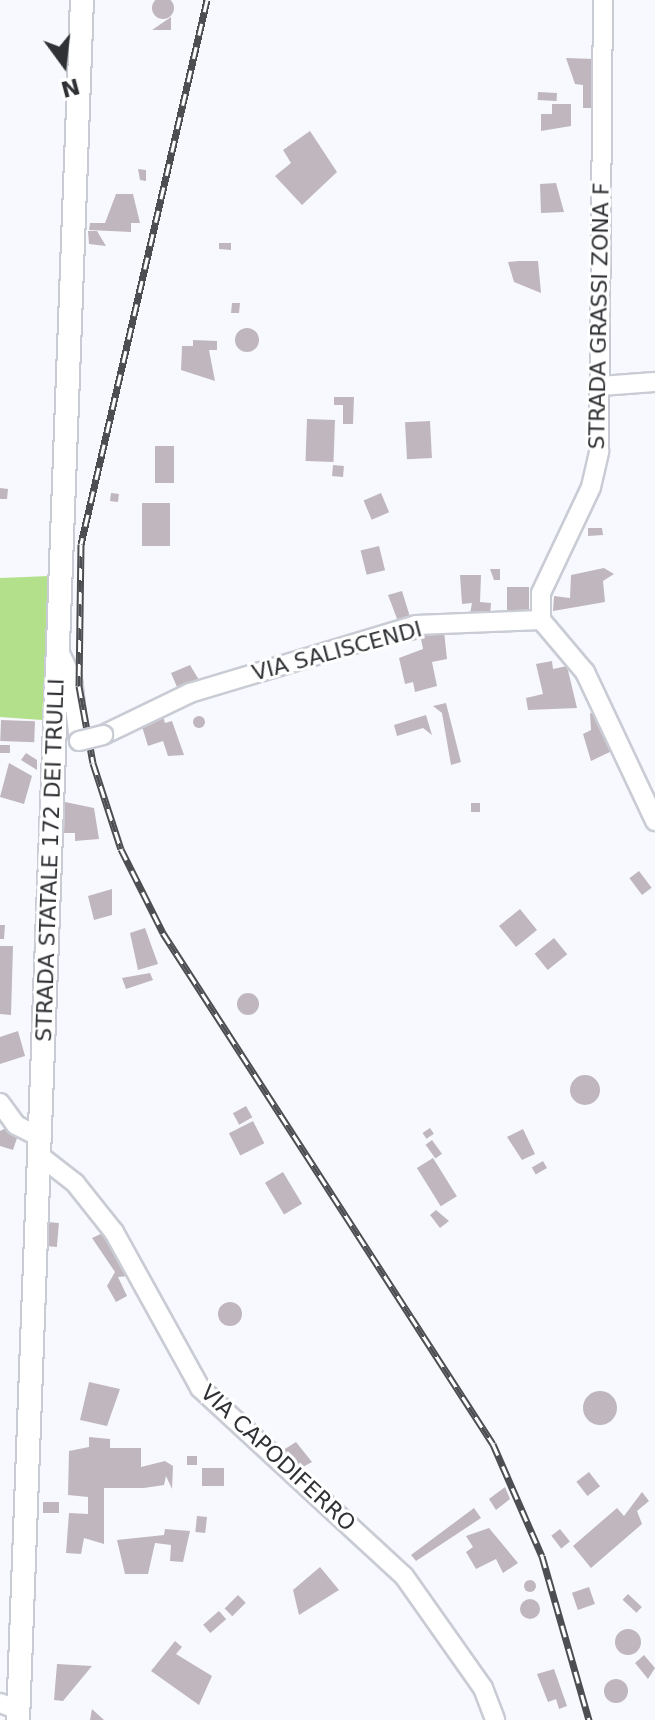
<!DOCTYPE html>
<html>
<head>
<meta charset="utf-8">
<style>
  body { margin:0 }
  #map { position:relative; width:655px; height:1720px; overflow:hidden; background:#f7f9fe; font-family:"DejaVu Sans",sans-serif }
  div>[style] { position:absolute }
  .green>* { inset:0; background:#b3e08a }
  .building>* { inset:0; background:#bfb7bd; transform-origin:0 0 }
  .round { border-radius:50% }
  .roads { filter:drop-shadow(2px 0 #c9ccd4) drop-shadow(-2px 0 #c9ccd4) drop-shadow(0 2px #c9ccd4) drop-shadow(0 -2px #c9ccd4) }
  .minor>* { height:18px; margin:-9px; padding:0 9px; transform-origin:9px; border-radius:9px; background:#fff }
  .major>* { height:22px; margin:-11px; padding:0 11px; transform-origin:11px; border-radius:11px; background:#fff }
  .rail>* { height:7px; margin-top:-3.5px; transform-origin:0; background:repeating-linear-gradient(90deg,#fff 0 12px,#4c4e51 0 24px); box-sizing:border-box; border-block:2px solid #4c4e51 }
  .bridges { filter:drop-shadow(2px 0 #c9ccd4) drop-shadow(-2px 0 #c9ccd4) drop-shadow(0 2px #c9ccd4) drop-shadow(0 -2px #c9ccd4) }
  .minor-bridge>* { height:18px; margin:-9px; padding:0 9px; transform-origin:9px; border-radius:9px; background:#fff }
  span { translate:-50% -50%; white-space:nowrap; text-align:center; line-height:1.15; -webkit-text-stroke:6px #fff; paint-order:stroke }
  .street-label { font-size:22px; color:#2f3134 }
  .north { position:absolute; left:24px; top:24px; width:80px; height:80px; -webkit-text-stroke:6px #fff; paint-order:stroke; rotate:165deg; font-size:22px; font-weight:700; line-height:32px; text-align:center; color:#2f3134 }
  .north::after { content:''; display:block; margin:auto; width:28px; height:36px; background:#2f3134; clip-path:polygon(50% 0,100% 100%,50% 72%,0 100%) }
</style>
</head>
<body>
<div id="map">
  <div class="green">
    <i style="clip-path:polygon(50px 576px,42px 720px,0 717px,0 578px)"></i>
  </div>
  <div class="building">
    <i class="round" style="left:152px;top:-3px;width:22px;height:22px"></i>
    <i style="clip-path:polygon(171px 17px,171px 30px,152px 30px)"></i>
    <i style="clip-path:polygon(566px 58px,595px 59px,596px 108px,583px 108px,583px 85px,575px 84px)"></i>
    <i style="left:538px;top:92px;width:19px;height:8px;rotate:3deg"></i>
    <i style="clip-path:polygon(552px 104px,571px 104px,571px 126px,541px 131px,541px 114px,552px 114px)"></i>
    <i style="clip-path:polygon(310px 131px,337px 172px,302px 205px,275px 176px,291px 163px,283px 150px)"></i>
    <i style="clip-path:polygon(138px 169px,146px 170px,146px 181px,140px 180px)"></i>
    <i style="clip-path:polygon(556px 183px,564px 212px,541px 213px,540px 184px)"></i>
    <i style="clip-path:polygon(116px 194px,133px 194px,140px 223px,131px 223px,131px 232px,89px 230px,90px 223px,105px 223px)"></i>
    <i style="clip-path:polygon(88px 231px,97px 231px,106px 246px,89px 244px)"></i>
    <i style="clip-path:polygon(219px 243px,231px 243px,231px 250px,219px 249px)"></i>
    <i style="clip-path:polygon(519px 261px,538px 261px,541px 293px,514px 282px,508px 262px)"></i>
    <i style="clip-path:polygon(232px 303px,240px 303px,239px 313px,231px 313px)"></i>
    <i class="round" style="left:235px;top:328px;width:24px;height:24px"></i>
    <i style="clip-path:polygon(193px 340px,217px 341px,217px 350px,209px 350px,215px 381px,181px 370px,182px 346px,193px 346px)"></i>
    <i style="clip-path:polygon(334px 397px,354px 397px,353px 424px,343px 424px,343px 405px,334px 405px)"></i>
    <i style="left:307px;top:419px;width:28px;height:42px;rotate:2deg"></i>
    <i style="left:430px;top:421px;width:37px;height:25px;rotate:87deg"></i>
    <i style="left:155px;top:446px;width:19px;height:37px"></i>
    <i style="left:333px;top:465px;width:11px;height:11px;rotate:5deg"></i>
    <i style="clip-path:polygon(0 488px,8px 489px,7px 499px,0 499px)"></i>
    <i style="left:111px;top:493px;width:8px;height:8px;rotate:7deg"></i>
    <i style="left:381px;top:493px;width:21px;height:19px;rotate:67deg"></i>
    <i style="left:142px;top:503px;width:28px;height:43px"></i>
    <i style="clip-path:polygon(588px 528px,602px 528px,603px 535px,588px 536px)"></i>
    <i style="left:379px;top:546px;width:25px;height:19px;rotate:76deg"></i>
    <i style="clip-path:polygon(604px 568px,614px 574px,603px 581px,605px 602px,553px 611px,554px 596px,570px 598px,571px 575px)"></i>
    <i style="clip-path:polygon(490px 569px,500px 569px,500px 580px,494px 580px)"></i>
    <i style="clip-path:polygon(460px 575px,481px 575px,480px 602px,491px 603px,490px 617px,469px 619px,472px 603px,462px 604px)"></i>
    <i style="left:507px;top:587px;width:22px;height:27px"></i>
    <i style="clip-path:polygon(402px 591px,411px 620px,399px 624px,388px 595px)"></i>
    <i style="clip-path:polygon(405px 630px,444px 631px,447px 659px,432px 662px,437px 686px,415px 692px,413px 682px,405px 684px,399px 658px,423px 649px,421px 639px,408px 642px)"></i>
    <i style="clip-path:polygon(552px 661px,553px 669px,567px 666px,577px 708px,528px 710px,526px 698px,543px 694px,536px 664px)"></i>
    <i style="clip-path:polygon(190px 665px,202px 685px,180px 694px,171px 673px)"></i>
    <i style="clip-path:polygon(446px 703px,461px 762px,451px 765px,442px 713px,433px 706px)"></i>
    <i style="clip-path:polygon(162px 713px,165px 723px,172px 721px,184px 755px,168px 756px,163px 741px,148px 746px,140px 720px)"></i>
    <i style="clip-path:polygon(590px 713px,600px 716px,616px 749px,591px 761px,583px 734px,591px 730px)"></i>
    <i style="clip-path:polygon(426px 715px,432px 735px,423px 728px,397px 736px,394px 725px)"></i>
    <i class="round" style="left:193px;top:716px;width:12px;height:12px"></i>
    <i style="left:1px;top:720px;width:34px;height:21px;rotate:2deg"></i>
    <i style="left:0;top:745px;width:10px;height:8px"></i>
    <i style="clip-path:polygon(26px 753px,37px 760px,37px 770px,21px 760px)"></i>
    <i style="clip-path:polygon(9px 763px,32px 776px,24px 804px,0 797px)"></i>
    <i style="clip-path:polygon(65px 802px,94px 808px,99px 839px,75px 841px,75px 833px,64px 833px)"></i>
    <i style="left:471px;top:803px;width:9px;height:9px"></i>
    <i style="left:639px;top:871px;width:21px;height:12px;rotate:53deg"></i>
    <i style="clip-path:polygon(112px 889px,112px 915px,94px 920px,88px 896px)"></i>
    <i style="left:520px;top:909px;width:27px;height:27px;rotate:51deg"></i>
    <i style="clip-path:polygon(0 925px,5px 925px,4px 939px,0 939px)"></i>
    <i style="clip-path:polygon(145px 928px,158px 964px,138px 970px,130px 933px)"></i>
    <i style="left:554px;top:938px;width:21px;height:25px;rotate:51deg"></i>
    <i style="clip-path:polygon(0 946px,13px 946px,11px 1015px,0 1014px)"></i>
    <i style="clip-path:polygon(150px 973px,153px 980px,126px 989px,122px 978px)"></i>
    <i class="round" style="left:237px;top:993px;width:22px;height:22px"></i>
    <i style="clip-path:polygon(18px 1031px,25px 1056px,0 1064px,0 1037px)"></i>
    <i class="round" style="left:570px;top:1075px;width:30px;height:30px"></i>
    <i style="left:246px;top:1106px;width:13px;height:15px;rotate:61deg"></i>
    <i style="left:253px;top:1121px;width:25px;height:27px;rotate:63deg"></i>
    <i style="clip-path:polygon(8px 1127px,17px 1138px,13px 1150px,0 1146px,0 1131px)"></i>
    <i style="left:430px;top:1128px;width:7px;height:9px;rotate:56deg"></i>
    <i style="clip-path:polygon(523px 1129px,535px 1154px,522px 1160px,507px 1137px)"></i>
    <i style="left:432px;top:1140px;width:17px;height:8px;rotate:54deg"></i>
    <i style="left:433px;top:1158px;width:45px;height:19px;rotate:58deg"></i>
    <i style="left:543px;top:1161px;width:8px;height:13px;rotate:60deg"></i>
    <i style="left:283px;top:1172px;width:37px;height:21px;rotate:59deg"></i>
    <i style="clip-path:polygon(436px 1210px,449px 1221px,440px 1228px,430px 1215px)"></i>
    <i style="left:47px;top:1222px;width:12px;height:24px;rotate:5deg"></i>
    <i style="clip-path:polygon(107px 1231px,128px 1276px,118px 1277px,127px 1296px,116px 1302px,107px 1286px,115px 1272px,92px 1238px)"></i>
    <i class="round" style="left:218px;top:1302px;width:24px;height:24px"></i>
    <i style="clip-path:polygon(89px 1382px,120px 1389px,107px 1426px,80px 1420px)"></i>
    <i class="round" style="left:583px;top:1391px;width:34px;height:34px"></i>
    <i style="clip-path:polygon(89px 1437px,110px 1439px,110px 1448px,141px 1448px,141px 1467px,165px 1461px,173px 1466px,172px 1489px,166px 1476px,164px 1485px,144px 1488px,104px 1488px,104px 1544px,84px 1538px,81px 1554px,66px 1553px,69px 1513px,88px 1514px,88px 1497px,68px 1495px,69px 1451px,89px 1447px)"></i>
    <i style="clip-path:polygon(296px 1442px,312px 1462px,301px 1468px,280px 1452px)"></i>
    <i style="left:187px;top:1456px;width:10px;height:9px"></i>
    <i style="left:202px;top:1468px;width:22px;height:18px"></i>
    <i style="left:589px;top:1472px;width:18px;height:16px;rotate:52deg"></i>
    <i style="clip-path:polygon(505px 1487px,510px 1499px,496px 1510px,489px 1499px)"></i>
    <i style="clip-path:polygon(642px 1492px,649px 1501px,637px 1511px,642px 1524px,591px 1568px,573px 1546px,617px 1508px,624px 1516px)"></i>
    <i style="left:43px;top:1502px;width:16px;height:11px"></i>
    <i style="clip-path:polygon(474px 1508px,481px 1518px,416px 1561px,411px 1555px)"></i>
    <i style="left:197px;top:1516px;width:10px;height:16px;rotate:6deg"></i>
    <i style="clip-path:polygon(489px 1528px,518px 1563px,503px 1573px,496px 1559px,476px 1569px,466px 1552px,473px 1547px,466px 1536px)"></i>
    <i style="clip-path:polygon(165px 1529px,190px 1531px,183px 1562px,170px 1561px,171px 1545px,155px 1543px,148px 1574px,125px 1574px,117px 1540px,164px 1535px)"></i>
    <i style="left:560px;top:1529px;width:16px;height:11px;rotate:52deg"></i>
    <i style="clip-path:polygon(320px 1567px,339px 1590px,299px 1615px,293px 1590px)"></i>
    <i class="round" style="left:524px;top:1580px;width:12px;height:12px"></i>
    <i style="left:589px;top:1587px;width:18px;height:18px;rotate:71deg"></i>
    <i style="left:628px;top:1594px;width:19px;height:8px;rotate:43deg"></i>
    <i style="left:238px;top:1595px;width:11px;height:19px;rotate:45deg"></i>
    <i class="round" style="left:520px;top:1599px;width:20px;height:20px"></i>
    <i style="left:219px;top:1611px;width:11px;height:21px;rotate:49deg"></i>
    <i class="round" style="left:615px;top:1629px;width:26px;height:26px"></i>
    <i style="clip-path:polygon(175px 1641px,182px 1647px,176px 1654px,212px 1676px,199px 1705px,151px 1671px)"></i>
    <i style="clip-path:polygon(644px 1655px,655px 1668px,648px 1679px,635px 1663px)"></i>
    <i style="clip-path:polygon(57px 1664px,92px 1666px,63px 1701px,54px 1700px)"></i>
    <i style="clip-path:polygon(554px 1669px,567px 1706px,559px 1709px,556px 1699px,548px 1702px,537px 1674px)"></i>
    <i class="round" style="left:604px;top:1679px;width:24px;height:24px"></i>
    <i style="clip-path:polygon(92px 1709px,104px 1720px,90px 1720px)"></i>
  </div>
  <div class="roads">
    <div class="minor">
      <i style="left:600px;top:386px;width:55px;rotate:-4.2deg"></i>
      <i style="left:541px;top:620px;width:27px;rotate:-90deg"></i>
      <i style="left:541px;top:593px;width:117px;rotate:-64.7deg"></i>
      <i style="left:591px;top:487px;width:37px;rotate:-77deg"></i>
      <i style="left:599px;top:451px;width:451px;rotate:-89.5deg"></i>
      <i style="left:541px;top:620px;width:68px;rotate:49.8deg"></i>
      <i style="left:585px;top:672px;width:165px;rotate:64.8deg"></i>
      <i style="left:58px;top:649px;width:33px;rotate:65deg"></i>
      <i style="left:72px;top:679px;width:62px;rotate:83.6deg"></i>
      <i style="left:103px;top:735px;width:97px;rotate:-25.8deg"></i>
      <i style="left:190px;top:693px;width:236px;rotate:-16.7deg"></i>
      <i style="left:416px;top:625px;width:125px;rotate:-2.3deg"></i>
      <i style="left:0;top:1103px;width:27px;rotate:54deg"></i>
      <i style="left:16px;top:1125px;width:27px;rotate:27deg"></i>
      <i style="left:39px;top:1155px;width:46px;rotate:37.9deg"></i>
      <i style="left:75px;top:1183px;width:63px;rotate:51.5deg"></i>
      <i style="left:114px;top:1232px;width:178px;rotate:61.1deg"></i>
      <i style="left:200px;top:1388px;width:277px;rotate:42.7deg"></i>
      <i style="left:404px;top:1576px;width:137px;rotate:54.8deg"></i>
      <i style="left:483px;top:1688px;width:34px;rotate:69deg"></i>
      <i style="left:0;top:1703px;width:19px;rotate:21deg"></i>
    </div>
    <div class="major">
      <i style="left:18px;top:1720px;width:1721px;rotate:-87.87deg"></i>
    </div>
  </div>
  <div class="rail">
    <i style="left:207px;top:0;width:558px;rotate:103.04deg"></i>
    <i style="left:81px;top:544px;width:142px;rotate:90.8deg"></i>
    <i style="left:79px;top:686px;width:78px;rotate:79.7deg"></i>
    <i style="left:93px;top:763px;width:90px;rotate:72deg"></i>
    <i style="left:121px;top:849px;width:94px;rotate:63.4deg"></i>
    <i style="left:163px;top:933px;width:608px;rotate:57.15deg"></i>
    <i style="left:493px;top:1444px;width:122px;rotate:66.4deg"></i>
    <i style="left:542px;top:1556px;width:171px;rotate:74deg"></i>
  </div>
  <div class="bridges">
    <div class="minor-bridge">
      <i style="left:79px;top:741px;width:25px;rotate:-14deg"></i>
    </div>
  </div>
  <div class="street-label">
    <span style="left:599px;top:316px;rotate:-89deg">STRADA GRASSI ZONA F</span>
    <span style="left:337px;top:651px;rotate:-15deg">VIA SALISCENDI</span>
    <span style="left:50px;top:860px;rotate:-88deg">STRADA STATALE 172 DEI TRULLI</span>
    <span style="left:278px;top:1458px;rotate:43deg">VIA CAPODIFERRO</span>
  </div>
  <div class="north">N</div>
</div>
</body>
</html>
